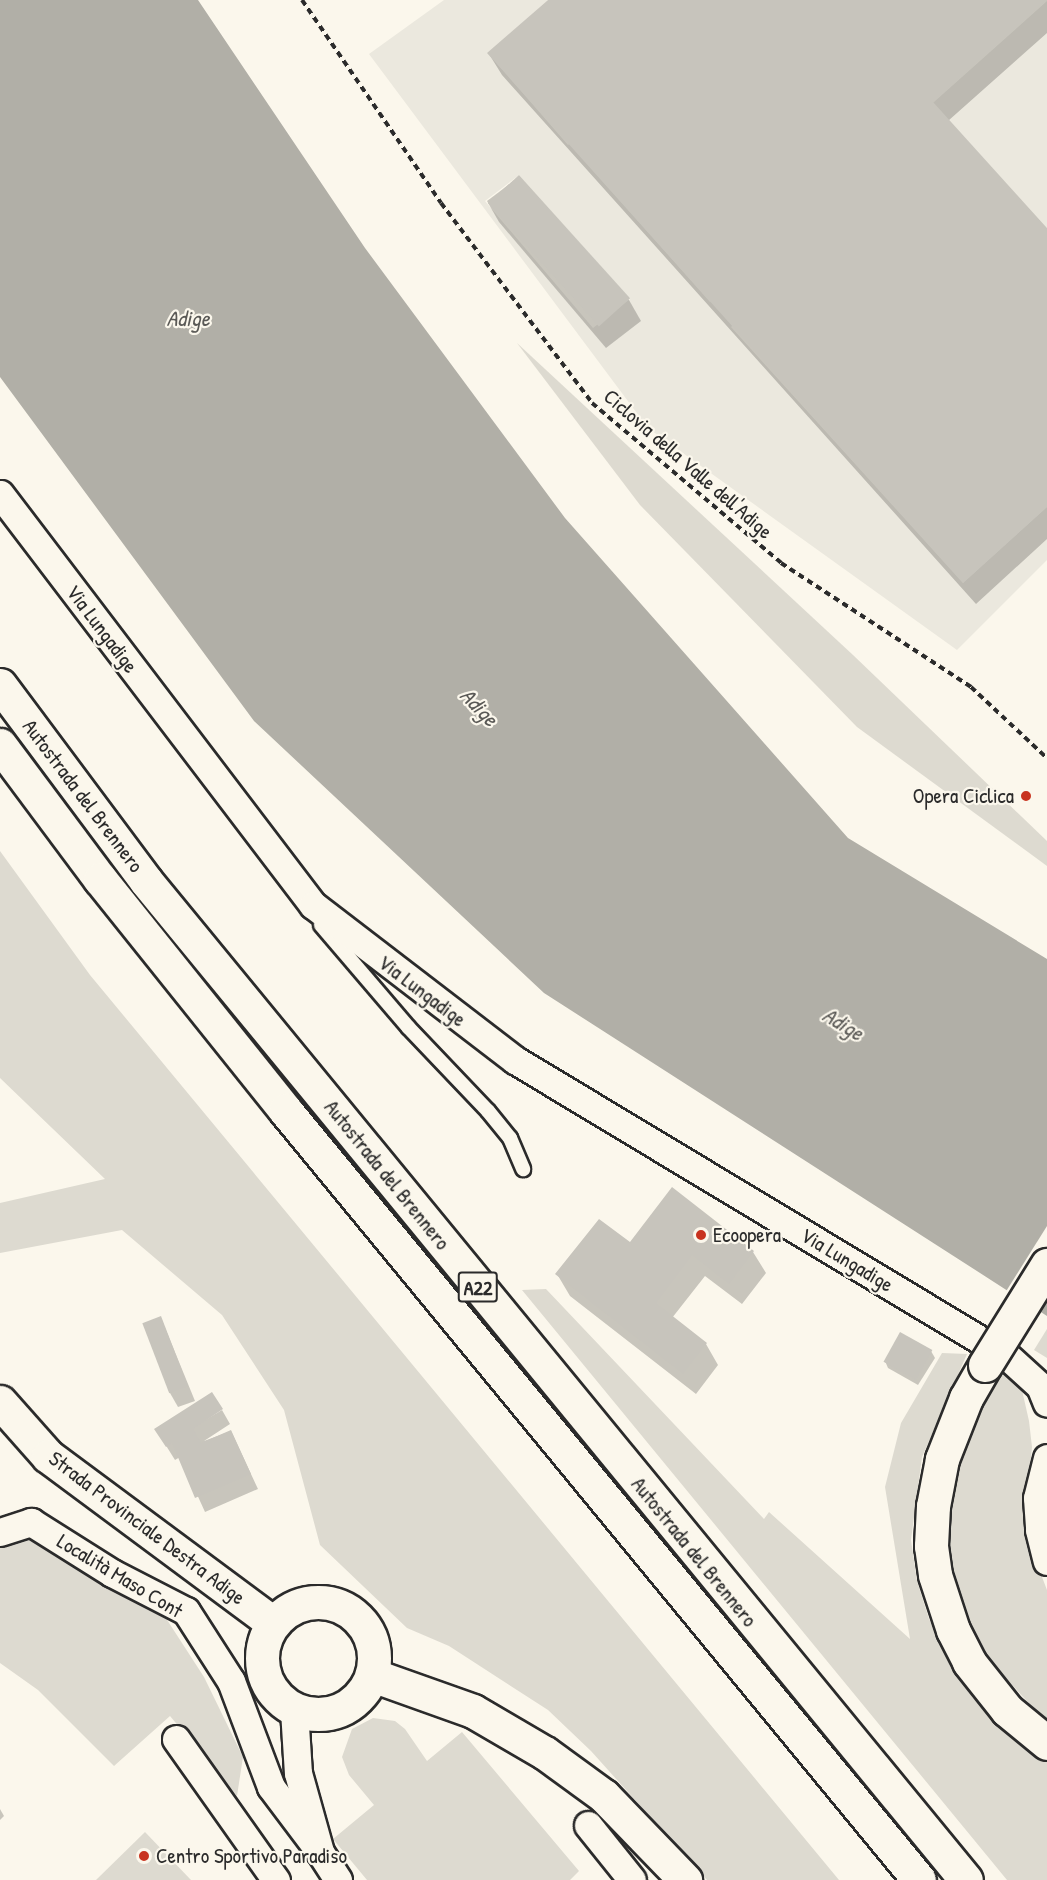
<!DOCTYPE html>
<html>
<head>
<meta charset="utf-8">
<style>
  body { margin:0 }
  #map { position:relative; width:1047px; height:1880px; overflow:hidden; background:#fbf7ec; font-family:"Patrick Hand",sans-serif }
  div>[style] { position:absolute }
  .built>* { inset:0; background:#ebe8de }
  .green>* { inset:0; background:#dddad0 }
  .water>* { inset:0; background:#b1afa7 }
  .pier>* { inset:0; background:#fbf7ec }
  .shadow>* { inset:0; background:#0003 }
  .building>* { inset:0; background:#c7c4bc; transform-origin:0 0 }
  .path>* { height:4px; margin-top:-2px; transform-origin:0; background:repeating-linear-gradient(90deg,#2b2b2b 0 6px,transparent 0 10.5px) }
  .roads { filter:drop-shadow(2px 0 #2b2b2b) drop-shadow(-2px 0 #2b2b2b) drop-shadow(0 2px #2b2b2b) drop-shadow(0 -2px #2b2b2b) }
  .lane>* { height:14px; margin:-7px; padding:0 7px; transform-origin:7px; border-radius:7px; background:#fbf7ec }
  .street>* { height:27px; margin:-13.5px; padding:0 13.5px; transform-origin:13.5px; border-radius:13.5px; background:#fbf7ec }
  .secondary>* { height:33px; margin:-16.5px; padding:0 16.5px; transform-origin:16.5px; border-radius:16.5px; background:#fbf7ec }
  .secondary>.ring { margin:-16.5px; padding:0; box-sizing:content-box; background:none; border:33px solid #fbf7ec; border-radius:50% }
  .highway>* { height:33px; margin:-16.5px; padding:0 16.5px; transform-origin:16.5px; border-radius:16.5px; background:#fbf7ec }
  .bridges { filter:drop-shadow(2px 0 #2b2b2b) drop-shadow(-2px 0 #2b2b2b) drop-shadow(0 2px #2b2b2b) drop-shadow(0 -2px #2b2b2b) }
  .secondary-bridge>* { height:33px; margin:-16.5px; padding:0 16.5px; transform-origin:16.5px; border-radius:16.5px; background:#fbf7ec }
  .dots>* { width:16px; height:16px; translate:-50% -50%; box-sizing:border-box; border:3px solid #fbf7ec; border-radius:50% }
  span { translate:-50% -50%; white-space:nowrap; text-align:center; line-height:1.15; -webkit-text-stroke:4.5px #fbf7ec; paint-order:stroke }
  .shield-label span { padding:2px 4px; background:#fbf7ec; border:2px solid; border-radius:4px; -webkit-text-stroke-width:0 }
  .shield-label { font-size:20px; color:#2b2b2b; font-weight:700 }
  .street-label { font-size:21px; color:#2b2b2b }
  .poi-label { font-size:21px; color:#2b2b2b }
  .right { translate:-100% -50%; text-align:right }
  .left { translate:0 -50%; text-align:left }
  .water-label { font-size:22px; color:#5a5956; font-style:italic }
</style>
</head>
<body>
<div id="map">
  <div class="built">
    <i style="clip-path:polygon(evenodd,444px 0,548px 0,488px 53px,568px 145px,733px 0,589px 166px,710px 302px,1047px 1px,1047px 228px,953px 125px,731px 327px,963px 583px,1047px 507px,1047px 560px,957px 650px,648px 428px,369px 54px,444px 0,519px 175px,630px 299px,593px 328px,485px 201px,519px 175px)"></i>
  </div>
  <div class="green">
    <i style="clip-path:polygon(517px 343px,853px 655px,1047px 841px,1047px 866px,857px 727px,640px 505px)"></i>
    <i style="clip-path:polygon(0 851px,90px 975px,839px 1880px,707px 1880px,591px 1751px,548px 1710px,449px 1646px,407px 1628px,320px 1545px,284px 1410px,222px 1315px,122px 1230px,0 1253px,0 1203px,105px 1179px,0 1078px)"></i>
    <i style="clip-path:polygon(546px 1289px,764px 1519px,769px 1512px,910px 1639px,885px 1487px,901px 1423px,942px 1353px,967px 1354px,922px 1457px,911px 1540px,917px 1581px,929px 1619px,972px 1697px,997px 1723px,1047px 1762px,1047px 1880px,1007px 1880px,522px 1290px)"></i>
    <i style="clip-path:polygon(1047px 1329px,1047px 1358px,1034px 1350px)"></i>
    <i style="clip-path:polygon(1004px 1367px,1022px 1390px,1029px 1421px,1032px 1447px,1024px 1530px,1047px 1590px,1047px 1723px,982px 1652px,963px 1616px,948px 1545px,956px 1474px,970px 1424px)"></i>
    <i style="clip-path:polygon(38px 1511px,149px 1592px,204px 1677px,243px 1757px,237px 1796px,170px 1716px,114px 1766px,38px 1690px,0 1663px,0 1525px)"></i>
    <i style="clip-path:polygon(373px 1718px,395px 1721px,405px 1729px,427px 1761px,462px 1732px,579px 1871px,570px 1880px,367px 1880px,333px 1839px,374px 1805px,349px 1775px,342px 1757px,352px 1729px)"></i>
    <i style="clip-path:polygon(145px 1832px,191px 1880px,96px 1880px)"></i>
  </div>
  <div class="water">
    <i style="clip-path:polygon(0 0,198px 0,365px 248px,565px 518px,848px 838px,1047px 959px,1047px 1316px,544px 993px,254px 721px,0 377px)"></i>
  </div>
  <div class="pier">
    <i style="clip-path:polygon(1047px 1226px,1047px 1299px,1038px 1313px,1005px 1293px)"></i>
  </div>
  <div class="shadow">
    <i style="clip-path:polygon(550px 0,1047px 0,1047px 33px,948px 121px,1047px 230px,1047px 539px,976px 604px,502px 75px,489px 54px)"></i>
    <i style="clip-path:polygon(519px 177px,629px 300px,641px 321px,606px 348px,499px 222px,487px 201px)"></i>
    <i style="clip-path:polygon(630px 1245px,753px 1252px,766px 1273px,742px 1304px,705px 1276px,672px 1318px,706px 1344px,718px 1365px,696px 1394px,570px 1296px,557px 1274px)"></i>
    <i style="clip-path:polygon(161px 1318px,195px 1401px,178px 1407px,170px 1393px)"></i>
    <i style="clip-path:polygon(931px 1351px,935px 1358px,918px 1385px,888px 1368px,885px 1361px)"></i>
    <i style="clip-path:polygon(222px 1410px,230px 1424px,204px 1441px,231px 1431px,258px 1489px,205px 1512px,180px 1457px,175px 1460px,165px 1444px)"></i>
    <i style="clip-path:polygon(0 1809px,4px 1816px,0 1820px)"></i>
  </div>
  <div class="building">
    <i style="clip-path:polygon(548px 0,1047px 0,933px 102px,1047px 228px,1047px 507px,963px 583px,487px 53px)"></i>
    <i style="left:519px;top:175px;width:166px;height:42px;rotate:48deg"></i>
    <i style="clip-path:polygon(672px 1187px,754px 1251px,729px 1284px,692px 1255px,656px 1303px,707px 1343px,683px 1374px,555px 1274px,599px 1219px,630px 1242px)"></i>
    <i style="left:161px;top:1316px;width:75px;height:20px;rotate:69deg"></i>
    <i style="left:900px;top:1332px;width:37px;height:34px;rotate:29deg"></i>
    <i style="clip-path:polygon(212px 1392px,223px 1409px,193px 1429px,201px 1443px,231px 1430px,251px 1474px,195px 1498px,172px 1443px,166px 1447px,154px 1429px)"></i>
  </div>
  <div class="path">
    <i style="left:302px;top:0;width:246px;rotate:55.6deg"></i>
    <i style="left:441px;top:203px;width:251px;rotate:52.9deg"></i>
    <i style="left:592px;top:403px;width:248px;rotate:40.2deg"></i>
    <i style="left:781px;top:563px;width:227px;rotate:33.1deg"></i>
    <i style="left:971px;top:687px;width:104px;rotate:43.1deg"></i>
  </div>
  <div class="roads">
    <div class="lane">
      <i style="left:321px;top:925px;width:134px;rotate:49.5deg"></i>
      <i style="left:408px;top:1027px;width:116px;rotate:46.4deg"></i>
      <i style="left:488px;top:1111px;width:35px;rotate:51deg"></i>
      <i style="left:510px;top:1138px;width:34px;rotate:67deg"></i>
    </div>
    <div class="street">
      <i style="left:0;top:494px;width:517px;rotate:52.71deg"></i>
      <i style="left:313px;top:905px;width:255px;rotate:37.5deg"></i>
      <i style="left:515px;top:1060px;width:539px;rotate:31.04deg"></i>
      <i style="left:1008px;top:1357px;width:43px;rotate:42.2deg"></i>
      <i style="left:1040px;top:1386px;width:18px;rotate:68deg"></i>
      <i style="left:1047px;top:1458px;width:41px;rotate:104deg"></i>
      <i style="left:1037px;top:1498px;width:32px;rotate:86deg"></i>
      <i style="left:1039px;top:1530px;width:32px;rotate:76deg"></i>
      <i style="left:0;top:1532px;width:33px;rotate:-18deg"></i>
      <i style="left:31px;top:1522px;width:96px;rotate:32.2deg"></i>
      <i style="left:112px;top:1573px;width:83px;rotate:27.2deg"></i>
      <i style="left:186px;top:1611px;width:83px;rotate:57.3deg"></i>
      <i style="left:231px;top:1681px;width:113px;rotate:69.3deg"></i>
      <i style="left:271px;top:1787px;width:81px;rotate:53deg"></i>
      <i style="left:294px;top:1710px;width:63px;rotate:86.4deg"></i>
      <i style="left:298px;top:1773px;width:82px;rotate:74.4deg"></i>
      <i style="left:320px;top:1852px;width:33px;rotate:57deg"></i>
      <i style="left:176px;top:1739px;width:173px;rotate:54.7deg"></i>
      <i style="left:588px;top:1825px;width:70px;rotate:51.3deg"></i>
    </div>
    <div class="secondary">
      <i style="left:985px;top:1365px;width:38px;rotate:120deg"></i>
      <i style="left:966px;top:1398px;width:66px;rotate:111.5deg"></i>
      <i style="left:942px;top:1459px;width:48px;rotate:100.8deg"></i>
      <i style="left:933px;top:1506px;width:40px;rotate:92.9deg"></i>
      <i style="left:931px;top:1546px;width:29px;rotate:82deg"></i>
      <i style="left:935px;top:1575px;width:58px;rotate:71.9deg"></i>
      <i style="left:953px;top:1630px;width:36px;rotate:63deg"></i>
      <i style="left:969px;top:1662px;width:61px;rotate:51.6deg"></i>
      <i style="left:1007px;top:1710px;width:52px;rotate:39.5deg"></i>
      <i style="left:0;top:1402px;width:72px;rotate:48.4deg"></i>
      <i style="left:48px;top:1456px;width:280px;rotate:36.6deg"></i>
      <i class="ring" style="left:262px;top:1602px;width:79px;height:79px"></i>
      <i style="left:372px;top:1675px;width:107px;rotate:19.6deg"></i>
      <i style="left:473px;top:1711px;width:83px;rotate:30.3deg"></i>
      <i style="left:545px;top:1753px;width:73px;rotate:36.1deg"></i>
      <i style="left:604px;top:1796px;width:117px;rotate:46deg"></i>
    </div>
    <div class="highway">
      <i style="left:0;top:685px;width:244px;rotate:53.3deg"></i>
      <i style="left:146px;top:881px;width:1292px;rotate:50.62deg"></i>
      <i style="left:0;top:745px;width:167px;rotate:53.3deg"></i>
      <i style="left:100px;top:879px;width:296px;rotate:51.3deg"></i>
      <i style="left:285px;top:1110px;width:997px;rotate:50.53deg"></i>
    </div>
  </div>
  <div class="bridges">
    <div class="secondary-bridge">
      <i style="left:985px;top:1365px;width:118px;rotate:-58.2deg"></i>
    </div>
  </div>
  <div class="dots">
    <i style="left:1026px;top:796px;background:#c8321e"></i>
    <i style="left:701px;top:1235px;background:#c8321e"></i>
    <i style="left:144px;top:1856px;background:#c8321e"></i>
  </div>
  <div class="shield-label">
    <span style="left:478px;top:1287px">A22</span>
  </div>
  <div class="street-label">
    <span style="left:688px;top:464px;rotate:41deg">Ciclovia della Valle dell'Adige</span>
    <span style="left:102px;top:629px;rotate:53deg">Via Lungadige</span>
    <span style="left:83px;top:796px;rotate:53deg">Autostrada del Brennero</span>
    <span style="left:422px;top:991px;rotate:37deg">Via Lungadige</span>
    <span style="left:387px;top:1175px;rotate:51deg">Autostrada del Brennero</span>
    <span style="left:847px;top:1260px;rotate:31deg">Via Lungadige</span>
    <span style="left:147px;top:1528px;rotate:37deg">Strada Provinciale Destra Adige</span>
    <span style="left:694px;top:1552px;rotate:51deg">Autostrada del Brennero</span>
    <span style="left:120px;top:1576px;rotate:31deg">Località Maso Cont</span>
  </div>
  <div class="poi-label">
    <span class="right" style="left:1014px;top:796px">Opera Ciclica</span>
    <span class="left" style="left:713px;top:1235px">Ecoopera</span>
    <span class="left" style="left:156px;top:1856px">Centro Sportivo Paradiso</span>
  </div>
  <div class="water-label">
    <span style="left:188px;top:319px">Adige</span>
    <span style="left:479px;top:707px;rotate:46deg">Adige</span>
    <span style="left:843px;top:1024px;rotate:31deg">Adige</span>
  </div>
</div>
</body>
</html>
